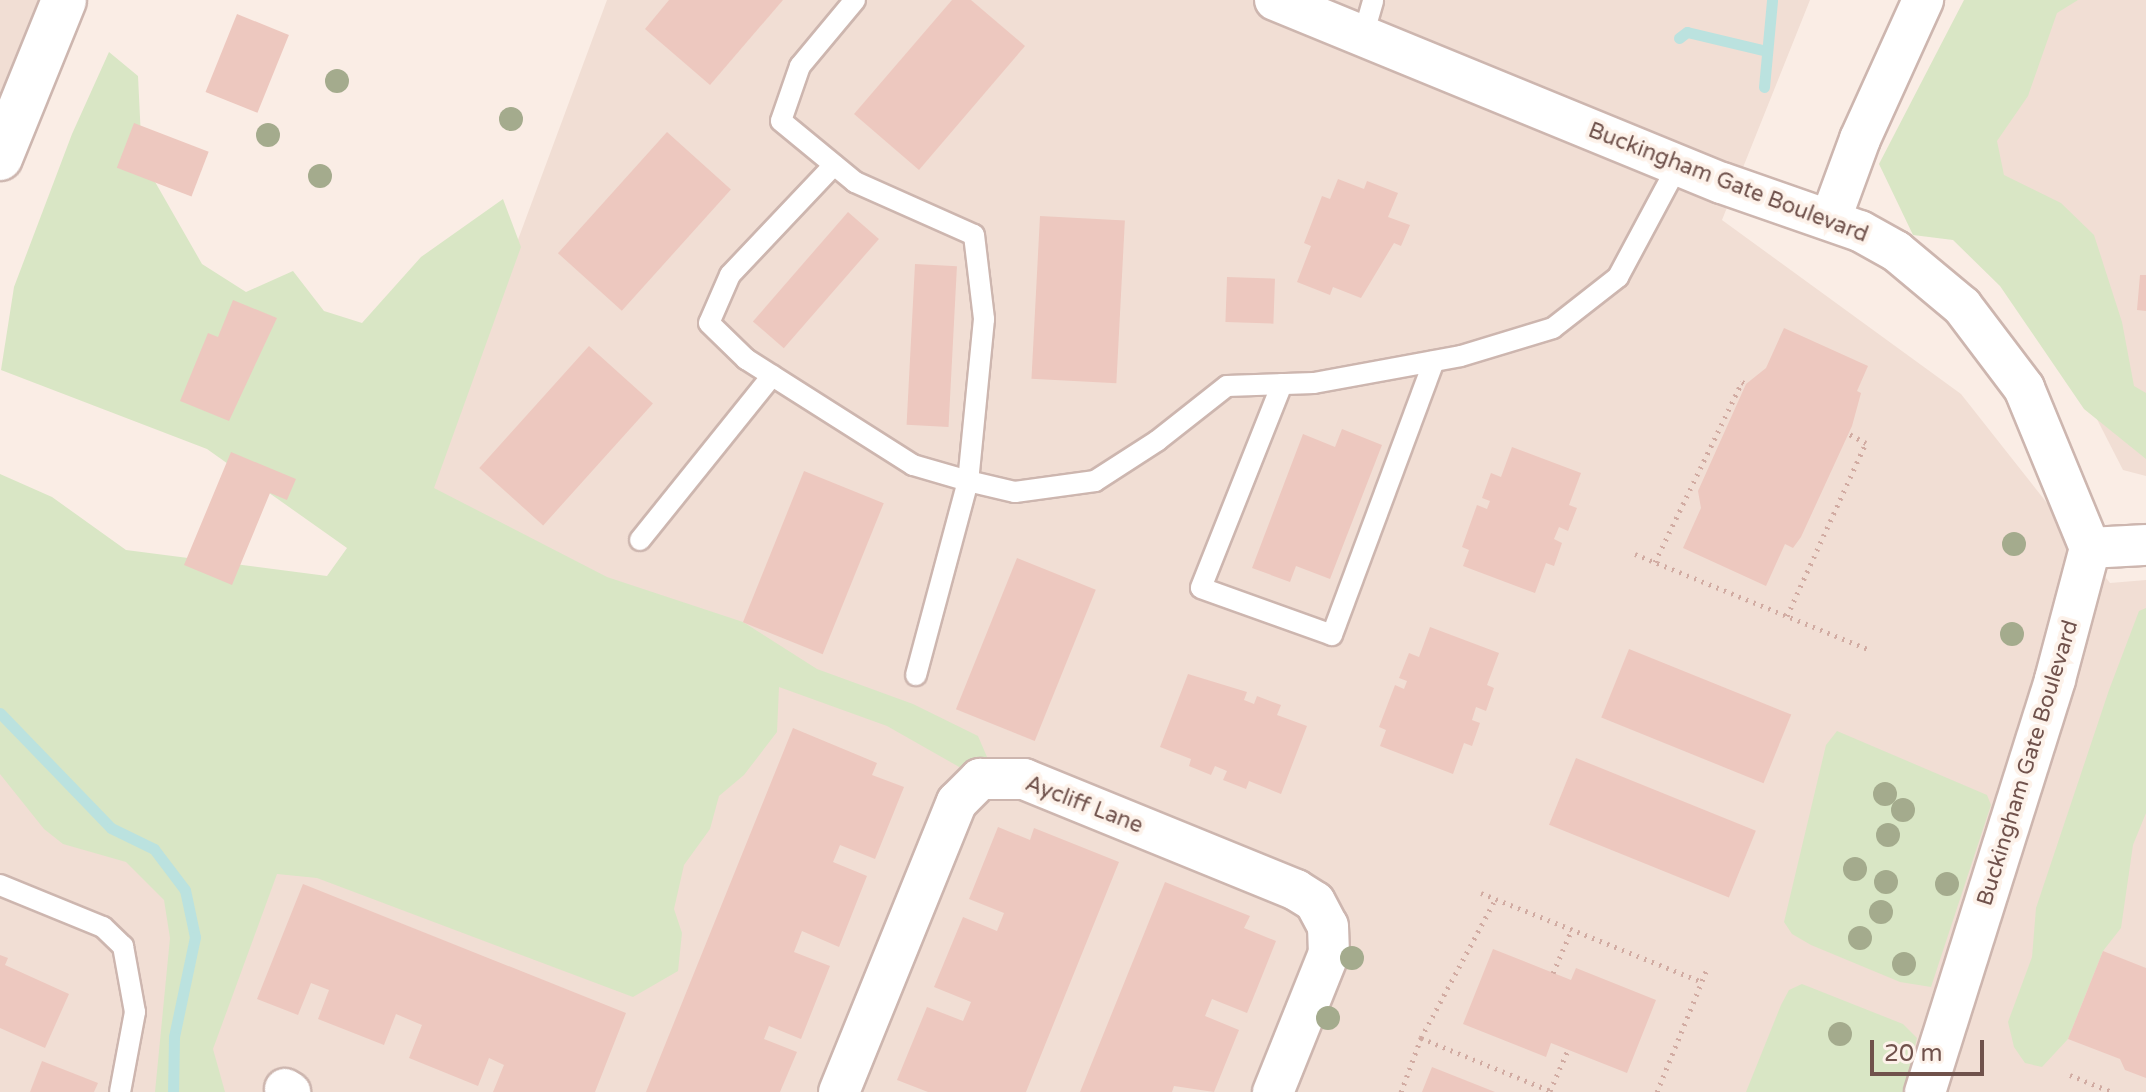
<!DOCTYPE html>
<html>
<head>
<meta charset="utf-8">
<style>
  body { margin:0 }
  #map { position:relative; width:2146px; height:1092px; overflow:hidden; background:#faede5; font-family:"Varela Round",sans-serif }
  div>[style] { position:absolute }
  .residential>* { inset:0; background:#f1ded4 }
  .green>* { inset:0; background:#d9e6c5 }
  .stream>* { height:11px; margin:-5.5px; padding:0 5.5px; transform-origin:5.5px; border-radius:5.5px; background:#bbe2df }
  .building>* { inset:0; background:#edc8bf; transform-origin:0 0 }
  .path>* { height:5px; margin-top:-2.5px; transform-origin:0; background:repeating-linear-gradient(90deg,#d1aba2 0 2px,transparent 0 8px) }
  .roads { filter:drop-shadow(2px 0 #cdb6af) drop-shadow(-2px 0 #cdb6af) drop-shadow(0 2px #cdb6af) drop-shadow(0 -2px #cdb6af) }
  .service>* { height:20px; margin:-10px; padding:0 10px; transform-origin:10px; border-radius:10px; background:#fff }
  .minor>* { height:40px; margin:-20px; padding:0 20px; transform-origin:20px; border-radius:20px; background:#fff }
  .tertiary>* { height:44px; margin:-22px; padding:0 22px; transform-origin:22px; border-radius:22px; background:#fff }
  .trees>* { width:24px; height:24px; margin:-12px; border-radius:50%; background:#a4ab8d }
  span { translate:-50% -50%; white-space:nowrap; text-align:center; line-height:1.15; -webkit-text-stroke:8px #fdf2ea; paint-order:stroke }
  .street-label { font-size:22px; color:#70524c }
  .scale { position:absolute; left:1870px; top:1040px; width:114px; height:36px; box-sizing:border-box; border:4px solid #70524c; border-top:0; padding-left:10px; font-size:24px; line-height:28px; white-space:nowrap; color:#70524c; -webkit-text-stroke:6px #fdf2ea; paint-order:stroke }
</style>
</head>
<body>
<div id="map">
  <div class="residential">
    <i style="clip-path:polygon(0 0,64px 0,0 158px)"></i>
    <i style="clip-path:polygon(607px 0,1810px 0,1722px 220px,1961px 394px,2110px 583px,2146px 580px,2146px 1092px,0 1092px,0 735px,260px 835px,415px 517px)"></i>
    <i style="clip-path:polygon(2047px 0,2146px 0,2146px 476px,2123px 470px,1972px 175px)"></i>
  </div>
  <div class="green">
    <i style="clip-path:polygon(1964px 0,2078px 0,2057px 13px,2028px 96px,1997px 141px,2004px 175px,2061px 203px,2094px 235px,2122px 322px,2134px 386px,2146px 393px,2146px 459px,2084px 409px,2000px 286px,1953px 240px,1913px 235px,1879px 164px)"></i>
    <i style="clip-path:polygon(109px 52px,138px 76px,142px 159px,202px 264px,246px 292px,293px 271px,324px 311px,362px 323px,421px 257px,503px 199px,521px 247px,434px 488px,607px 577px,743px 622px,817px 669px,913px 704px,978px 736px,987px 757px,961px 768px,887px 726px,779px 687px,777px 732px,744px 775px,719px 796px,710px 829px,684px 865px,674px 909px,682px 933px,678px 971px,633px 997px,317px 878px,277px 874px,213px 1049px,225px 1092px,155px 1092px,170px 938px,164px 900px,126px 862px,63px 844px,44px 829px,0 774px,0 474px,52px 497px,126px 550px,327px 576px,347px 548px,207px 449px,1px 370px,14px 287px,72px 134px)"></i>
    <i style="clip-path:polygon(2146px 608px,2146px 813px,2133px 845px,2121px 928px,2103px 951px,2068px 1039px,2042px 1067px,2025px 1063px,2014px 1047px,2008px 1022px,2032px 957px,2036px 908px,2109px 690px,2139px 611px)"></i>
    <i style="clip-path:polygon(1837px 731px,1987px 795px,1991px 805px,1931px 987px,1900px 982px,1811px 945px,1792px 934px,1784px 922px,1826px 745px)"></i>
    <i style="clip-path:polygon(1802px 984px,1903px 1024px,1917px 1038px,1904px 1092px,1746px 1092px,1781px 1005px,1789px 990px)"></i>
  </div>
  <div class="stream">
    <i style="left:1679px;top:38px;width:10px;rotate:-37deg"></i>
    <i style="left:1687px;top:32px;width:82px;rotate:13.4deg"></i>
    <i style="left:1764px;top:87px;width:87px;rotate:-84.7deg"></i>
    <i style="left:0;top:713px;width:160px;rotate:46deg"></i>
    <i style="left:111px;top:828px;width:48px;rotate:26deg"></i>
    <i style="left:154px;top:849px;width:51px;rotate:52.9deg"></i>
    <i style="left:185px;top:890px;width:48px;rotate:78deg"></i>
    <i style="left:195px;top:937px;width:102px;rotate:101.9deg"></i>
    <i style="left:174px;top:1037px;width:55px;rotate:91deg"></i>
  </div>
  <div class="building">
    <i style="clip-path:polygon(669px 0,783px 0,710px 85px,645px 29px)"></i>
    <i style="clip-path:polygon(952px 0,971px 0,1025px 46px,919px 170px,854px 114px)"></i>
    <i style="left:237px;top:14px;width:56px;height:84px;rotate:22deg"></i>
    <i style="left:134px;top:123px;width:80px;height:48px;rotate:21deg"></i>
    <i style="left:667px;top:132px;width:86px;height:163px;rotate:42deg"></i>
    <i style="clip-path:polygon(1338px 179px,1364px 189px,1367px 181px,1398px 193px,1388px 217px,1410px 225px,1401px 246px,1394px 243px,1361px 298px,1333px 287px,1330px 295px,1297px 282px,1311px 246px,1304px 243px,1322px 196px,1330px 199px)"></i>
    <i style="left:848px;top:212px;width:41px;height:145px;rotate:41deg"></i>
    <i style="left:1040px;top:216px;width:85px;height:163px;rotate:3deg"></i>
    <i style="left:915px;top:264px;width:42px;height:161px;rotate:3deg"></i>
    <i style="clip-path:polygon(2140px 275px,2146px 275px,2146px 311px,2137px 310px)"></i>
    <i style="left:1227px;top:277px;width:48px;height:45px;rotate:2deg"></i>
    <i style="clip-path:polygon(233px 300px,277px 318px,229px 421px,180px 401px,208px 333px,218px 337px)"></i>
    <i style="clip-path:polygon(1784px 328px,1868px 366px,1857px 391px,1861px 393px,1852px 426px,1801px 537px,1793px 548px,1785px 544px,1766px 586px,1683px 548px,1701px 508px,1698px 491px,1746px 384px,1766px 368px)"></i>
    <i style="left:589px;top:346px;width:86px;height:164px;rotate:42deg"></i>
    <i style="clip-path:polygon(1342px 429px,1382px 445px,1330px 579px,1296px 566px,1290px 582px,1252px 568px,1303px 434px,1335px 447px)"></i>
    <i style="clip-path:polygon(1512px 447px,1581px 473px,1569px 505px,1577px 508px,1568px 531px,1559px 527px,1554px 539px,1562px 543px,1554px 566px,1546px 563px,1535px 593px,1463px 566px,1469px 550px,1462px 547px,1477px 505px,1487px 509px,1490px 501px,1482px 498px,1491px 473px,1501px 477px)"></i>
    <i style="clip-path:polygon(231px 452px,296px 479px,287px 500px,270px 493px,232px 585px,184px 565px)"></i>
    <i style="left:804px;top:471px;width:86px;height:163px;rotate:22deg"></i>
    <i style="left:1017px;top:558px;width:85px;height:163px;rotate:22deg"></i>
    <i style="clip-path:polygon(1430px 627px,1499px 653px,1487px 685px,1494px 688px,1486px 711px,1476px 707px,1472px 720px,1480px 723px,1472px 746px,1464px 743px,1453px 774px,1380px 746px,1386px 730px,1379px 727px,1395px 685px,1404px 689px,1407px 681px,1399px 678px,1409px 653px,1419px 657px)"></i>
    <i style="left:1629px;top:649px;width:175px;height:74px;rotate:22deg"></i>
    <i style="clip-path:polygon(1188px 674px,1247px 692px,1244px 700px,1254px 704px,1257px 696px,1281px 705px,1277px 715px,1307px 726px,1281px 794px,1249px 781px,1246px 789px,1223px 780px,1227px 771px,1215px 766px,1211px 775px,1189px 766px,1191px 759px,1160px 747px)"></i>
    <i style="clip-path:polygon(793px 728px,877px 763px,872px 775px,904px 787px,875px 859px,840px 845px,833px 862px,867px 876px,839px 947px,802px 931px,794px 952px,830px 966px,801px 1039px,769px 1026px,764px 1039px,797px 1052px,780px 1092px,646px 1092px)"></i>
    <i style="left:1576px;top:758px;width:194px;height:72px;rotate:22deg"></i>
    <i style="clip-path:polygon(998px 827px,1030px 840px,1034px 828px,1119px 862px,1026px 1092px,928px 1092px,897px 1080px,927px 1007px,963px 1021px,971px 1002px,934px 987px,963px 917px,997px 931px,1004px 913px,969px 899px)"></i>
    <i style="clip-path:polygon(1165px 882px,1250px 916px,1244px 928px,1276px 941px,1256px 991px,1247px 1013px,1212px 999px,1205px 1016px,1239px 1030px,1214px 1092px,1174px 1086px,1172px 1092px,1080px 1092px)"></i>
    <i style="clip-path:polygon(303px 884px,626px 1013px,595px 1092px,493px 1092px,504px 1065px,489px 1058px,478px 1086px,409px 1058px,422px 1025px,396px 1014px,384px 1045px,318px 1019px,329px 990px,311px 983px,298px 1015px,257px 999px)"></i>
    <i style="clip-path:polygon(1493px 949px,1571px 980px,1576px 968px,1656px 1000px,1627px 1073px,1551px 1043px,1546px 1057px,1463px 1024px)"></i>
    <i style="clip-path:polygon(2103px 951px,2146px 968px,2146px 1078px,2125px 1070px,2120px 1059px,2068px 1039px)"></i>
    <i style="clip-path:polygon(0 955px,8px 958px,5px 965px,69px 994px,45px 1048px,0 1028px)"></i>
    <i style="clip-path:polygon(42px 1061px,98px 1083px,94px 1092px,30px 1092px)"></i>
    <i style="clip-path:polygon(1432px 1067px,1495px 1092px,1422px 1092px)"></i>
  </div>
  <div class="path">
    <i style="left:1635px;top:554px;width:254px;rotate:22.2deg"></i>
    <i style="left:1655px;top:562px;width:200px;rotate:-64.2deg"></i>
    <i style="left:1742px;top:382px;width:4px;rotate:27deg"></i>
    <i style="left:1787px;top:616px;width:190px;rotate:-65.5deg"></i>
    <i style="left:1866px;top:443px;width:19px;rotate:-152deg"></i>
    <i style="left:1481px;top:893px;width:238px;rotate:21.9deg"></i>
    <i style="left:1553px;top:973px;width:48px;rotate:-66.6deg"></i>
    <i style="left:1421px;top:1038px;width:159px;rotate:-61.8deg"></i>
    <i style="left:2070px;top:1075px;width:45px;rotate:22deg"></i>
    <i style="left:1550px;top:1091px;width:45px;rotate:-66.3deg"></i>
    <i style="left:1401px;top:1092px;width:58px;rotate:-69.7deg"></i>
    <i style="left:1421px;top:1038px;width:143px;rotate:22.2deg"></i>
    <i style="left:1657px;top:1092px;width:133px;rotate:-67.9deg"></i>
  </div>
  <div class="roads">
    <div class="service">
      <i style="left:855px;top:0;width:86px;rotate:129.8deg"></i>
      <i style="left:800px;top:66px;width:58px;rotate:109.1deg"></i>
      <i style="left:781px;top:121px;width:96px;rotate:39.5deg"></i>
      <i style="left:855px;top:182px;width:130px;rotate:24deg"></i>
      <i style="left:974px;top:235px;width:85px;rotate:83.2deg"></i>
      <i style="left:984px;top:319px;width:163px;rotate:95.6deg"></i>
      <i style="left:968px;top:481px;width:48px;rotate:13.2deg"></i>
      <i style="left:1015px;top:492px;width:81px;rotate:-7.8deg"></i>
      <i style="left:1095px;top:481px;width:74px;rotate:-32.8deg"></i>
      <i style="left:1157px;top:441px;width:89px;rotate:-38.2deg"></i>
      <i style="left:1227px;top:386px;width:87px;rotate:-2deg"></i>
      <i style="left:1314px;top:383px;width:149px;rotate:-10.4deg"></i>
      <i style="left:1461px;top:356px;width:96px;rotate:-16.9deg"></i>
      <i style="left:1553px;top:328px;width:83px;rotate:-38.1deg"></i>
      <i style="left:1618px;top:277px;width:127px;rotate:-61.8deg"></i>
      <i style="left:1363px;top:36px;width:37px;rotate:-74deg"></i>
      <i style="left:834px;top:165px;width:151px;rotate:133.4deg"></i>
      <i style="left:730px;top:275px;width:52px;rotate:113.6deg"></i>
      <i style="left:709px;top:323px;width:52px;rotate:44.2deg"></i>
      <i style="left:746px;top:359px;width:198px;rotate:32.4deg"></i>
      <i style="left:913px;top:465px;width:57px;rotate:16.2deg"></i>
      <i style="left:968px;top:481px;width:201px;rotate:105deg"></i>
      <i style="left:1282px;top:384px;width:219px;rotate:111.7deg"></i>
      <i style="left:1201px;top:588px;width:139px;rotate:19.7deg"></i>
      <i style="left:1332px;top:635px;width:292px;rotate:-69.6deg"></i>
      <i style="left:640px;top:540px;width:211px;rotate:-51.2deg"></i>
      <i style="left:0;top:885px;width:111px;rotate:22.2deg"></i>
      <i style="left:103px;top:927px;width:28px;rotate:44deg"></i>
      <i style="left:123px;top:946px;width:67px;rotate:79.7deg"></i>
      <i style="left:135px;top:1012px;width:81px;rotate:100.6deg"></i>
    </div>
    <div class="minor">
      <i style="left:1275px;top:0;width:483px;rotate:22.3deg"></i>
      <i style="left:1722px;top:183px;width:146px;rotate:19.2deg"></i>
      <i style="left:1860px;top:231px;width:41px;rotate:29.1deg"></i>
      <i style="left:1896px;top:251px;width:86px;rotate:39.8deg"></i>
      <i style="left:1962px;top:306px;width:103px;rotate:52.9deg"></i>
      <i style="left:2024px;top:388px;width:173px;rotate:67.6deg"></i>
      <i style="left:2090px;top:548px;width:137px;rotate:104.9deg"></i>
      <i style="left:2055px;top:680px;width:432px;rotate:107.5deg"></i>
      <i style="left:1831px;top:218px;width:84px;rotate:-69.8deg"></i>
      <i style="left:1860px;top:139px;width:153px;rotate:-65.6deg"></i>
      <i style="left:2090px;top:548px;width:56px;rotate:-3.1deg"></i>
      <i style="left:285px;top:1089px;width:6px;rotate:31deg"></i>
      <i style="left:839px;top:1092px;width:313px;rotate:-67.9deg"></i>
      <i style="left:957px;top:802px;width:33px;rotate:-45deg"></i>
      <i style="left:980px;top:779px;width:44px"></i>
      <i style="left:1024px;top:779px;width:294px;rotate:22.2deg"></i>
      <i style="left:1296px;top:890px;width:22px;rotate:32deg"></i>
      <i style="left:1315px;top:902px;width:27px;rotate:62deg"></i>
      <i style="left:1328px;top:926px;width:27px;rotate:88deg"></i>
      <i style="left:1329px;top:953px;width:150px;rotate:111.9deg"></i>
    </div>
    <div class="tertiary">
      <i style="left:0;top:158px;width:170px;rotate:-67.9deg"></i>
    </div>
  </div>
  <div class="trees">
    <i style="left:337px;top:81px"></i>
    <i style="left:511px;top:119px"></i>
    <i style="left:268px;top:135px"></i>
    <i style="left:320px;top:176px"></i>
    <i style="left:2014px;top:544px"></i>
    <i style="left:2012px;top:634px"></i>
    <i style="left:1885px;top:794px"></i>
    <i style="left:1903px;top:810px"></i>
    <i style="left:1888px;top:835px"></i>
    <i style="left:1855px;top:869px"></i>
    <i style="left:1886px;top:882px"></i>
    <i style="left:1947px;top:884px"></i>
    <i style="left:1881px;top:912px"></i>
    <i style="left:1860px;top:938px"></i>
    <i style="left:1352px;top:958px"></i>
    <i style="left:1904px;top:964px"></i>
    <i style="left:1328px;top:1018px"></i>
    <i style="left:1840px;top:1034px"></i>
  </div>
  <div class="street-label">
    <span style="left:1728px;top:183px;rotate:21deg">Buckingham Gate Boulevard</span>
    <span style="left:2028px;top:763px;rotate:-73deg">Buckingham Gate Boulevard</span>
    <span style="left:1084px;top:805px;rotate:21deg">Aycliff Lane</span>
  </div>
  <div class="scale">20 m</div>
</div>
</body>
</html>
